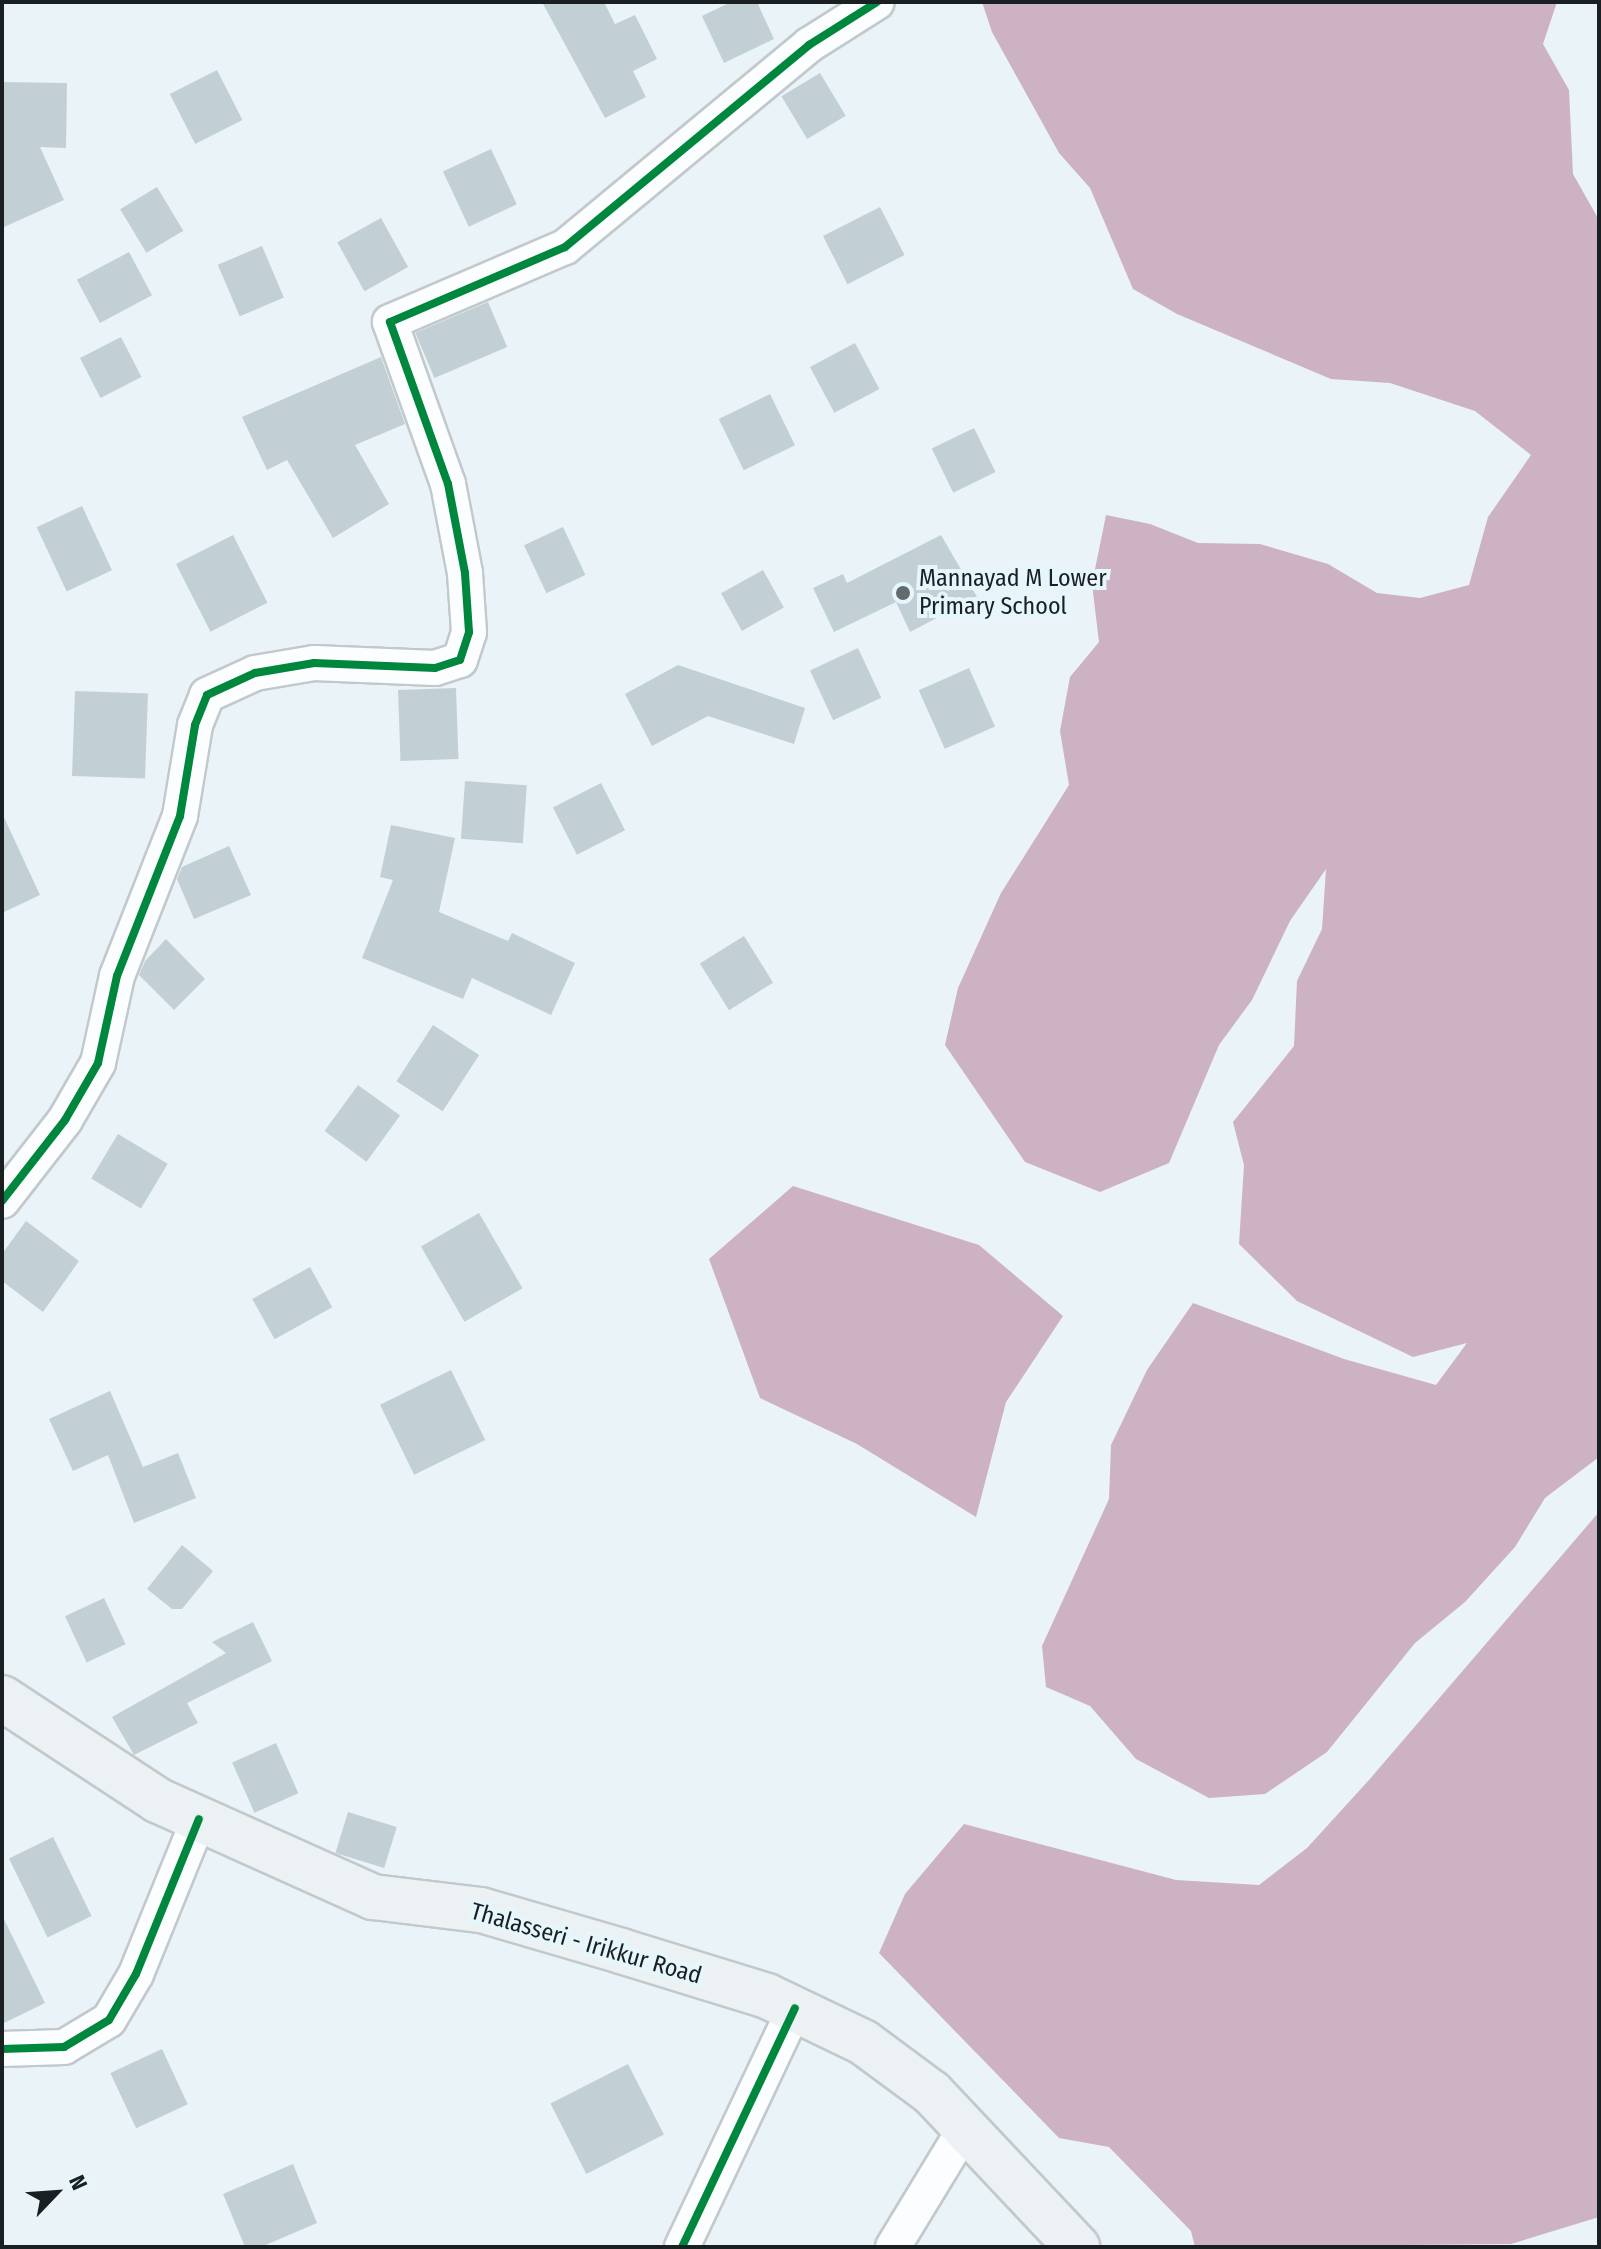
<!DOCTYPE html>
<html>
<head>
<meta charset="utf-8">
<style>
  body { margin:0 }
  #map { position:relative; width:1601px; height:2249px; overflow:hidden; background:#eaf3f7; font-family:"Fira Sans Condensed",sans-serif }
  div>[style] { position:absolute }
  .water>* { inset:0; background:#cdb2c4 }
  .building>* { inset:0; background:#c2d0d5; transform-origin:0 0 }
  .roads { filter:drop-shadow(2px 0 #c2c9cc) drop-shadow(-2px 0 #c2c9cc) drop-shadow(0 2px #c2c9cc) drop-shadow(0 -2px #c2c9cc) }
  .street>* { height:34px; margin:-17px; padding:0 17px; transform-origin:17px; border-radius:17px; background:#fcfdfe }
  .secondary>* { height:44px; margin:-22px; padding:0 22px; transform-origin:22px; border-radius:22px; background:#ecf1f3 }
  .cycleway>* { height:8px; margin:-4px; padding:0 4px; transform-origin:4px; border-radius:4px; background:#00873e }
  .dots>* { width:22px; height:22px; translate:-50% -50%; box-sizing:border-box; border:4px solid #e5f6fc; border-radius:50% }
  span { translate:-50% -50%; white-space:nowrap; text-align:center; line-height:1.15; -webkit-text-stroke:8px #e5f6fc; paint-order:stroke }
  .poi-label { font-size:24px; color:#1a2022 }
  .left { translate:0 -50%; text-align:left }
  .street-label { font-size:24px; color:#1a2022 }
  .frame { position:absolute; inset:0; border:4px solid #1a2022; pointer-events:none }
  .north { position:absolute; left:16px; top:2153px; width:80px; height:80px; -webkit-text-stroke:6px #e5f6fc; paint-order:stroke; rotate:65deg; font-size:22px; font-weight:700; line-height:32px; text-align:center; color:#1a2022 }
  .north::after { content:''; display:block; margin:auto; width:28px; height:36px; background:#1a2022; clip-path:polygon(50% 0,100% 100%,50% 72%,0 100%) }
</style>
</head>
<body>
<div id="map">
  <div class="water">
    <i style="clip-path:polygon(982px 2px,1557px 2px,1543px 44px,1569px 90px,1573px 174px,1599px 220px,1599px 1457px,1545px 1498px,1515px 1547px,1465px 1602px,1415px 1643px,1327px 1752px,1265px 1794px,1209px 1798px,1136px 1759px,1090px 1706px,1046px 1687px,1042px 1646px,1109px 1499px,1111px 1445px,1147px 1370px,1193px 1303px,1344px 1359px,1436px 1385px,1467px 1343px,1413px 1357px,1297px 1301px,1239px 1244px,1244px 1165px,1233px 1122px,1294px 1046px,1297px 981px,1322px 929px,1326px 869px,1290px 921px,1252px 1000px,1219px 1045px,1169px 1163px,1100px 1192px,1025px 1162px,945px 1045px,958px 988px,1001px 893px,1069px 785px,1060px 731px,1070px 677px,1099px 642px,1092px 584px,1106px 515px,1150px 524px,1198px 543px,1260px 544px,1328px 564px,1377px 593px,1420px 598px,1469px 585px,1488px 517px,1531px 455px,1475px 411px,1390px 383px,1331px 379px,1177px 314px,1133px 289px,1090px 188px,1059px 153px,992px 32px)"></i>
    <i style="clip-path:polygon(793px 1186px,979px 1245px,1063px 1316px,1006px 1402px,976px 1517px,857px 1444px,760px 1398px,709px 1259px)"></i>
    <i style="clip-path:polygon(1599px 1512px,1599px 2217px,1511px 2244px,1195px 2247px,1191px 2231px,1109px 2147px,1059px 2138px,879px 1953px,905px 1894px,964px 1824px,1176px 1880px,1259px 1885px,1307px 1848px,1369px 1780px)"></i>
  </div>
  <div class="building">
    <i style="clip-path:polygon(542px 2px,604px 2px,615px 24px,635px 15px,657px 59px,633px 71px,646px 97px,605px 118px)"></i>
    <i style="clip-path:polygon(731px 2px,757px 2px,774px 39px,724px 63px,702px 16px)"></i>
    <i style="left:217px;top:70px;width:56px;height:53px;rotate:63deg"></i>
    <i style="left:820px;top:73px;width:50px;height:45px;rotate:59deg"></i>
    <i style="clip-path:polygon(2px 82px,67px 83px,66px 148px,40px 147px,64px 200px,2px 228px)"></i>
    <i style="left:491px;top:149px;width:61px;height:53px;rotate:65deg"></i>
    <i style="left:157px;top:187px;width:51px;height:43px;rotate:59deg"></i>
    <i style="left:880px;top:207px;width:54px;height:64px;rotate:63deg"></i>
    <i style="left:381px;top:218px;width:56px;height:50px;rotate:61deg"></i>
    <i style="left:262px;top:246px;width:56px;height:48px;rotate:67deg"></i>
    <i style="left:129px;top:252px;width:49px;height:59px;rotate:62deg"></i>
    <i style="left:488px;top:302px;width:49px;height:79px;rotate:67deg"></i>
    <i style="left:121px;top:337px;width:45px;height:46px;rotate:63deg"></i>
    <i style="left:855px;top:343px;width:52px;height:51px;rotate:62deg"></i>
    <i style="clip-path:polygon(381px 357px,405px 424px,355px 445px,389px 504px,333px 538px,287px 460px,267px 470px,242px 417px)"></i>
    <i style="left:770px;top:394px;width:57px;height:57px;rotate:64deg"></i>
    <i style="left:974px;top:428px;width:49px;height:47px;rotate:64deg"></i>
    <i style="left:82px;top:506px;width:71px;height:50px;rotate:65deg"></i>
    <i style="left:563px;top:527px;width:53px;height:43px;rotate:65deg"></i>
    <i style="left:233px;top:535px;width:76px;height:64px;rotate:63deg"></i>
    <i style="clip-path:polygon(941px 535px,977px 597px,910px 632px,896px 602px,834px 632px,813px 588px,843px 574px,847px 583px)"></i>
    <i style="left:763px;top:570px;width:43px;height:48px;rotate:61deg"></i>
    <i style="left:858px;top:648px;width:55px;height:53px;rotate:65deg"></i>
    <i style="clip-path:polygon(678px 665px,805px 708px,794px 744px,708px 716px,652px 746px,625px 694px)"></i>
    <i style="left:969px;top:668px;width:64px;height:55px;rotate:66deg"></i>
    <i style="left:456px;top:688px;width:71px;height:58px;rotate:88deg"></i>
    <i style="left:75px;top:691px;width:73px;height:85px;rotate:2deg"></i>
    <i style="left:465px;top:781px;width:62px;height:58px;rotate:4deg"></i>
    <i style="left:601px;top:783px;width:53px;height:54px;rotate:63deg"></i>
    <i style="clip-path:polygon(2px 813px,40px 895px,2px 913px)"></i>
    <i style="clip-path:polygon(391px 825px,455px 838px,439px 912px,508px 941px,512px 933px,575px 963px,551px 1015px,472px 978px,463px 999px,362px 958px,393px 880px,380px 877px)"></i>
    <i style="clip-path:polygon(229px 846px,251px 895px,194px 919px,177px 879px,182px 867px)"></i>
    <i style="left:744px;top:936px;width:55px;height:52px;rotate:58deg"></i>
    <i style="clip-path:polygon(166px 939px,205px 979px,174px 1010px,139px 975px,145px 961px)"></i>
    <i style="left:433px;top:1025px;width:55px;height:67px;rotate:33deg"></i>
    <i style="left:358px;top:1085px;width:52px;height:57px;rotate:36deg"></i>
    <i style="left:118px;top:1134px;width:58px;height:52px;rotate:31deg"></i>
    <i style="left:479px;top:1213px;width:87px;height:67px;rotate:60deg"></i>
    <i style="clip-path:polygon(26px 1221px,79px 1261px,43px 1312px,2px 1281px,2px 1254px)"></i>
    <i style="left:310px;top:1267px;width:46px;height:66px;rotate:61deg"></i>
    <i style="left:451px;top:1370px;width:78px;height:79px;rotate:64deg"></i>
    <i style="clip-path:polygon(110px 1391px,143px 1467px,178px 1453px,196px 1498px,134px 1523px,108px 1455px,73px 1471px,49px 1419px)"></i>
    <i style="clip-path:polygon(182px 1545px,213px 1571px,182px 1609px,172px 1609px,147px 1589px)"></i>
    <i style="left:104px;top:1598px;width:51px;height:43px;rotate:65deg"></i>
    <i style="clip-path:polygon(253px 1622px,272px 1661px,187px 1703px,198px 1723px,134px 1755px,112px 1717px,226px 1653px,212px 1642px)"></i>
    <i style="left:276px;top:1743px;width:55px;height:48px;rotate:66deg"></i>
    <i style="left:348px;top:1812px;width:51px;height:43px;rotate:17deg"></i>
    <i style="left:53px;top:1837px;width:88px;height:49px;rotate:64deg"></i>
    <i style="clip-path:polygon(2px 1915px,45px 2003px,2px 2024px)"></i>
    <i style="left:162px;top:2049px;width:61px;height:57px;rotate:65deg"></i>
    <i style="left:628px;top:2064px;width:79px;height:87px;rotate:63deg"></i>
    <i style="clip-path:polygon(293px 2164px,317px 2223px,261px 2247px,245px 2247px,223px 2194px)"></i>
  </div>
  <div class="roads">
    <div class="street">
      <i style="left:2px;top:1201px;width:103px;rotate:-52.1deg"></i>
      <i style="left:65px;top:1120px;width:66px;rotate:-59.9deg"></i>
      <i style="left:98px;top:1063px;width:89px;rotate:-77.7deg"></i>
      <i style="left:117px;top:976px;width:172px;rotate:-68.5deg"></i>
      <i style="left:180px;top:816px;width:92px;rotate:-80.6deg"></i>
      <i style="left:195px;top:725px;width:32px;rotate:-68deg"></i>
      <i style="left:207px;top:695px;width:53px;rotate:-24.6deg"></i>
      <i style="left:255px;top:673px;width:60px;rotate:-9.6deg"></i>
      <i style="left:314px;top:663px;width:121px;rotate:2.4deg"></i>
      <i style="left:435px;top:668px;width:26px;rotate:-18deg"></i>
      <i style="left:460px;top:660px;width:29px;rotate:-72deg"></i>
      <i style="left:469px;top:632px;width:59px;rotate:-93.9deg"></i>
      <i style="left:465px;top:573px;width:91px;rotate:-100.8deg"></i>
      <i style="left:448px;top:484px;width:172px;rotate:-109.7deg"></i>
      <i style="left:390px;top:322px;width:190px;rotate:-23.2deg"></i>
      <i style="left:565px;top:247px;width:317px;rotate:-39.6deg"></i>
      <i style="left:809px;top:45px;width:80px;rotate:-32.3deg"></i>
      <i style="left:2px;top:2049px;width:62px;rotate:-1.8deg"></i>
      <i style="left:64px;top:2047px;width:52px;rotate:-31deg"></i>
      <i style="left:109px;top:2020px;width:53px;rotate:-59.6deg"></i>
      <i style="left:136px;top:1974px;width:167px;rotate:-67.9deg"></i>
      <i style="left:682px;top:2247px;width:264px;rotate:-64.7deg"></i>
      <i style="left:893px;top:2247px;width:137px;rotate:-58.7deg"></i>
    </div>
    <div class="secondary">
      <i style="left:2px;top:1698px;width:186px;rotate:33.3deg"></i>
      <i style="left:157px;top:1800px;width:237px;rotate:24.2deg"></i>
      <i style="left:373px;top:1897px;width:109px;rotate:6.9deg"></i>
      <i style="left:481px;top:1910px;width:146px;rotate:16.3deg"></i>
      <i style="left:621px;top:1951px;width:153px;rotate:17.1deg"></i>
      <i style="left:767px;top:1996px;width:106px;rotate:25.6deg"></i>
      <i style="left:863px;top:2042px;width:86px;rotate:36.5deg"></i>
      <i style="left:932px;top:2093px;width:212px;rotate:46.7deg"></i>
    </div>
  </div>
  <div class="cycleway">
    <i style="left:2px;top:1201px;width:103px;rotate:-52.1deg"></i>
    <i style="left:65px;top:1120px;width:66px;rotate:-59.9deg"></i>
    <i style="left:98px;top:1063px;width:89px;rotate:-77.7deg"></i>
    <i style="left:117px;top:976px;width:172px;rotate:-68.5deg"></i>
    <i style="left:180px;top:816px;width:92px;rotate:-80.6deg"></i>
    <i style="left:195px;top:725px;width:32px;rotate:-68deg"></i>
    <i style="left:207px;top:695px;width:53px;rotate:-24.6deg"></i>
    <i style="left:255px;top:673px;width:60px;rotate:-9.6deg"></i>
    <i style="left:314px;top:663px;width:121px;rotate:2.4deg"></i>
    <i style="left:435px;top:668px;width:26px;rotate:-18deg"></i>
    <i style="left:460px;top:660px;width:29px;rotate:-72deg"></i>
    <i style="left:469px;top:632px;width:59px;rotate:-93.9deg"></i>
    <i style="left:465px;top:573px;width:91px;rotate:-100.8deg"></i>
    <i style="left:448px;top:484px;width:172px;rotate:-109.7deg"></i>
    <i style="left:390px;top:322px;width:190px;rotate:-23.2deg"></i>
    <i style="left:565px;top:247px;width:317px;rotate:-39.6deg"></i>
    <i style="left:809px;top:45px;width:80px;rotate:-32.3deg"></i>
    <i style="left:2px;top:2049px;width:62px;rotate:-1.8deg"></i>
    <i style="left:64px;top:2047px;width:52px;rotate:-31deg"></i>
    <i style="left:109px;top:2020px;width:53px;rotate:-59.6deg"></i>
    <i style="left:136px;top:1974px;width:167px;rotate:-67.9deg"></i>
    <i style="left:682px;top:2247px;width:264px;rotate:-64.7deg"></i>
  </div>
  <div class="dots">
    <i style="left:903px;top:593px;background:#636a6d"></i>
  </div>
  <div class="poi-label">
    <span class="left" style="left:919px;top:593px">Mannayad M Lower<br>Primary School</span>
  </div>
  <div class="street-label">
    <span style="left:586px;top:1944px;rotate:16deg">Thalasseri - Irikkur Road</span>
  </div>
  <div class="frame"></div>
  <div class="north">N</div>
</div>
</body>
</html>
